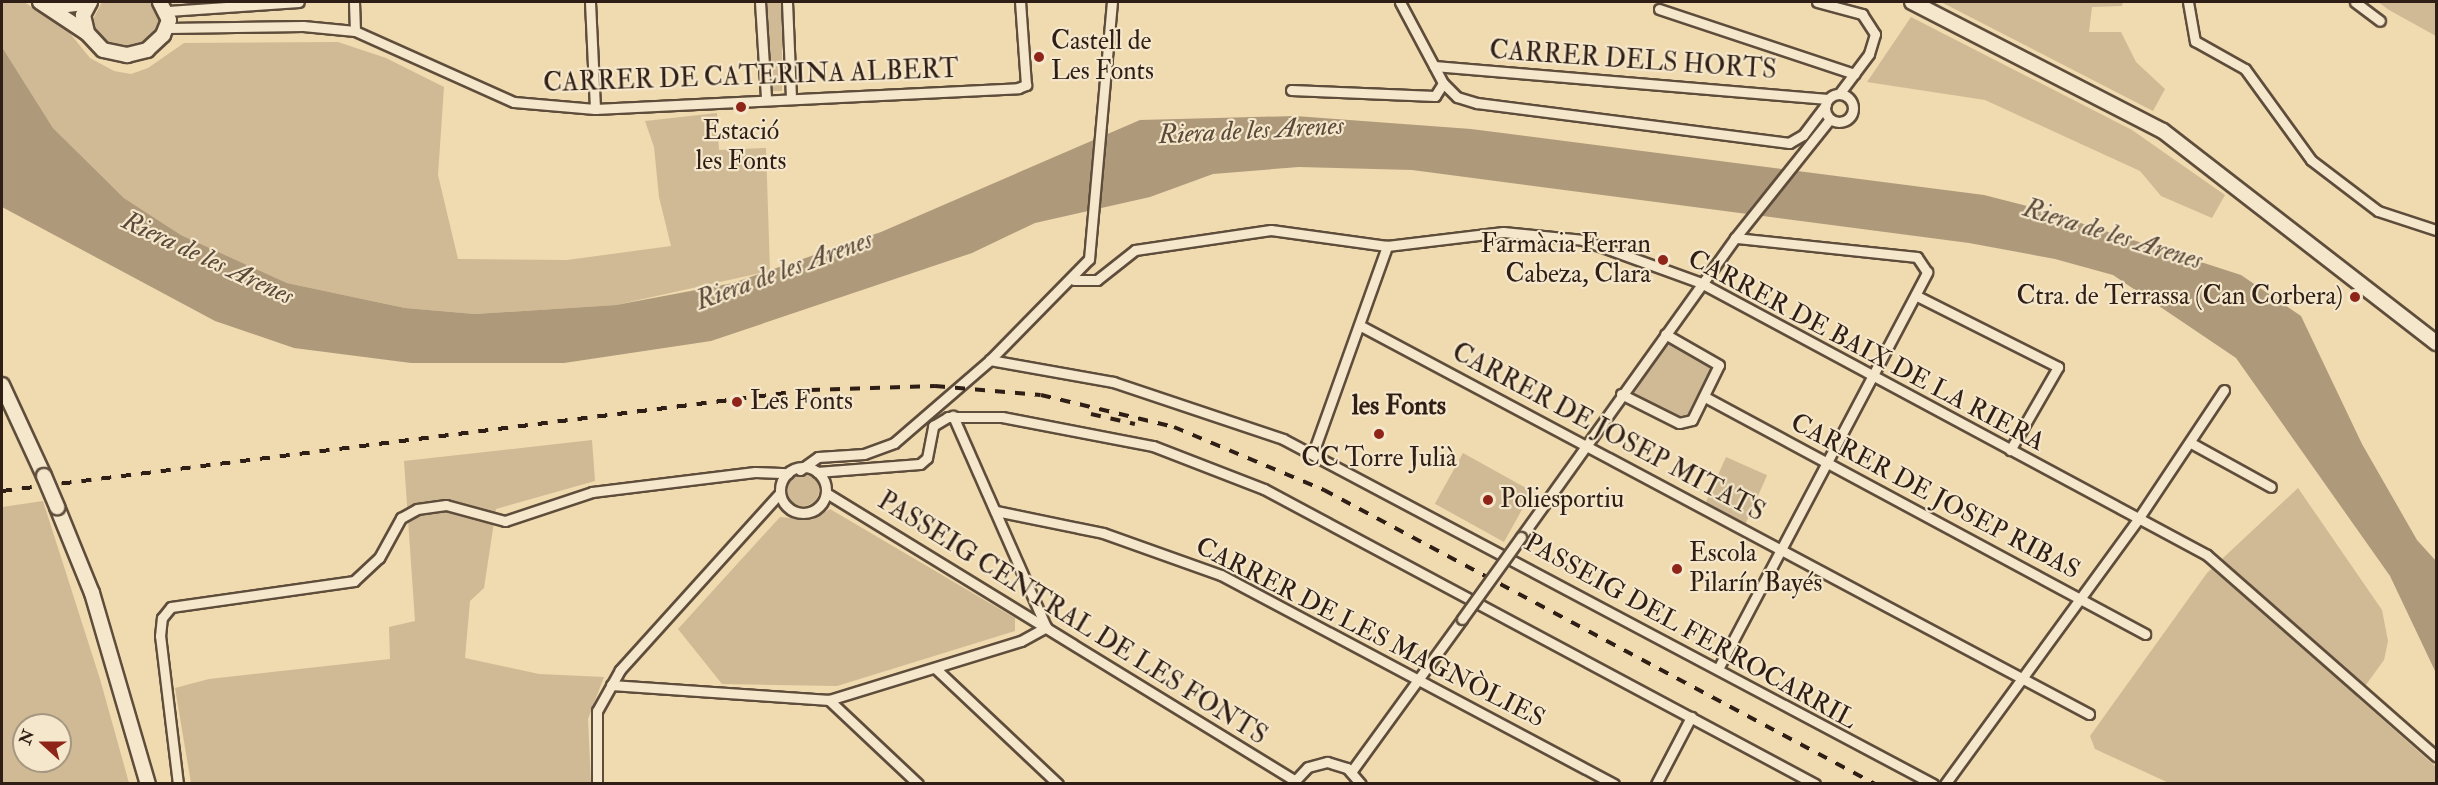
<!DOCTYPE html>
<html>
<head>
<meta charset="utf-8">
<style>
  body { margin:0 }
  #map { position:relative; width:2438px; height:785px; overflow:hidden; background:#f0daaf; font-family:"IM FELL Double Pica",serif }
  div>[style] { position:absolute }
  .green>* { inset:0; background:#cfba95; transform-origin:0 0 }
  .round { border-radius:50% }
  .water>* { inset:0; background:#ae9a7b }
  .roads { filter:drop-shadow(2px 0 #5f4d3c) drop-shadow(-2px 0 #5f4d3c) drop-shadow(0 2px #5f4d3c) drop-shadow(0 -2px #5f4d3c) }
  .street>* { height:9px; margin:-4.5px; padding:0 4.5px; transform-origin:4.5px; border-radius:4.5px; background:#f5e7cb }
  .street>.ring { margin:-4.5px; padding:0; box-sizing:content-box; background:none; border:9px solid #f5e7cb; border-radius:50% }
  .secondary>* { height:14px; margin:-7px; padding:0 7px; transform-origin:7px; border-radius:7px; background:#f5e7cb }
  .rail>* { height:4px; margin-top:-2px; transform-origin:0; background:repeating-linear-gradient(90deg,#2f1e15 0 10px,transparent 0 20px) }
  .bridges { filter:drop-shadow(2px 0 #5f4d3c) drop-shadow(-2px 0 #5f4d3c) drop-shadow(0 2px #5f4d3c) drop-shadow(0 -2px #5f4d3c) }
  .street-bridge>* { height:9px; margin:-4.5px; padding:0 4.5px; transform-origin:4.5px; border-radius:4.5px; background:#f5e7cb }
  .secondary-bridge>* { height:14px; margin:-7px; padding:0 7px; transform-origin:7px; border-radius:7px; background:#f5e7cb }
  .dots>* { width:16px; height:16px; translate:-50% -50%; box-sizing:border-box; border:3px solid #f5e7cb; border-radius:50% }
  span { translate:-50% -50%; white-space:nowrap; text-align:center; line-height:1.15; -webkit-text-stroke:4.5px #f5e7cb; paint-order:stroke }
  .poi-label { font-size:26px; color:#2f1e15 }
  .left { translate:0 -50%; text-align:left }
  .right { translate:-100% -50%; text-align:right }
  .street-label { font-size:26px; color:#2f1e15 }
  .water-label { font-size:27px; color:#5b4939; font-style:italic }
  .neighbourhood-label { font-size:27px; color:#2f1e15; font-weight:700 }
  .frame { position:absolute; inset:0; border:3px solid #2f1e15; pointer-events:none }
  .north { position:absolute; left:12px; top:713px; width:60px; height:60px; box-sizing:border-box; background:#f5e7cb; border:2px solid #a69782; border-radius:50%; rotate:291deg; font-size:16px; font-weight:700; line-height:24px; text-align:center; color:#2f1e15 }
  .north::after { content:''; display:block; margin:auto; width:21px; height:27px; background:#8f2418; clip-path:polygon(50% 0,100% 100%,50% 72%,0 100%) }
</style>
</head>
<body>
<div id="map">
  <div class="green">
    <i style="clip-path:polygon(2px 2px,24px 2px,68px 31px,90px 58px,114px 71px,131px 74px,148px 68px,184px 43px,338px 42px,386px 58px,444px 87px,438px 175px,458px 259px,567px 260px,671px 246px,659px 197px,654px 147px,645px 121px,717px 113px,719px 150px,766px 148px,770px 271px,616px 305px,475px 314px,405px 308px,287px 283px,181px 235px,124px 198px,53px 128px,2px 47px)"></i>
    <i style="clip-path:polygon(102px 2px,152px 2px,162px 20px,160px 29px,135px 46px,107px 43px,91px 23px)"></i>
    <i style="left:764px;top:2px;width:18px;height:89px"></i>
    <i style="clip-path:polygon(1941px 2px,2123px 2px,2122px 6px,2092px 7px,2089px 32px,2121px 32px,2136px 62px,2165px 89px,2153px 111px)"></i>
    <i style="clip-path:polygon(2378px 2px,2436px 2px,2436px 36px,2389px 10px)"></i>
    <i style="clip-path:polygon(1911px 17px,2132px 130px,2225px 195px,2212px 218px,2161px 196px,2140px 171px,1985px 100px,1867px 82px)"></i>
    <i style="clip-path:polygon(1665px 334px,1717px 360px,1689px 424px,1621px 394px)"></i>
    <i style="clip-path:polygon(592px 440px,595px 481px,496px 509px,484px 588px,470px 601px,465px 658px,539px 674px,604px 677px,588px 719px,591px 783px,191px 783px,175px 688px,209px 679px,390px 659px,389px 627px,415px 621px,404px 461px)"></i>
    <i style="left:1463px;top:453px;width:79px;height:58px;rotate:29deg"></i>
    <i style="left:1726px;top:457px;width:45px;height:56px;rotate:24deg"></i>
    <i class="round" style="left:787px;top:474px;width:32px;height:32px"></i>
    <i style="clip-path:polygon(2298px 488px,2382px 610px,2388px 641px,2384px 660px,2357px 697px,2436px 767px,2436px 783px,2169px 783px,2095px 749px,2090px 736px,2207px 573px)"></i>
    <i style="clip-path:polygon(evenodd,43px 501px,100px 679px,129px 783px,2px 783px,2px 507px,43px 501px,24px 725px,60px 725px,60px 761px,24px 761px,24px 725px)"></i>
    <i style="clip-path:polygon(830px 509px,1015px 618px,1015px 631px,837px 686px,722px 684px,678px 629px,780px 517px,812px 520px)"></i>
  </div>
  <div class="water">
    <i style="clip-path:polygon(2px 47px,53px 128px,124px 198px,181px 235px,287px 283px,405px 308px,475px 314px,616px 305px,733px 283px,881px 232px,1140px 120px,1295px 116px,1471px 129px,1984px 195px,2031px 207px,2241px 275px,2301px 316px,2362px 444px,2417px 540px,2436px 561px,2436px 673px,2390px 576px,2236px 358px,2113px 275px,2055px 259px,1969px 243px,1412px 170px,1299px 167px,1213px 174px,1150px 197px,1035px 223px,972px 253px,711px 341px,564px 363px,411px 363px,294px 348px,215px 321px,2px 207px)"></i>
  </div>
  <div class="roads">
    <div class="street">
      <i style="left:354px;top:2px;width:29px;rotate:88deg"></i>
      <i style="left:590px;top:2px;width:107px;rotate:87.3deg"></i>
      <i style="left:760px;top:2px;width:96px;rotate:86.4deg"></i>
      <i style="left:787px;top:2px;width:96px;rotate:87.6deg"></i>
      <i style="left:1817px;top:2px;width:47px;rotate:14.9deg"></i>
      <i style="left:1862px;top:14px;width:24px;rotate:57deg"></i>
      <i style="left:1875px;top:34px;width:21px;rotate:107deg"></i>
      <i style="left:1869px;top:54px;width:50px;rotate:126.9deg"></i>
      <i style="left:2188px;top:2px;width:40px;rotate:80deg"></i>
      <i style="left:2195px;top:41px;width:57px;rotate:29.2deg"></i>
      <i style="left:2245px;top:69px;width:112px;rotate:54deg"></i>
      <i style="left:2311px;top:160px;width:84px;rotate:37.3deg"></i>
      <i style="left:2378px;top:211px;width:61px;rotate:18.1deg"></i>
      <i style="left:2355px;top:2px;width:31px;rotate:37deg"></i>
      <i style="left:1659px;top:9px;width:206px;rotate:18.4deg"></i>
      <i style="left:168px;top:11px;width:131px;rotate:-3.9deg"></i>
      <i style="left:168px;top:28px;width:135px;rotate:-0.8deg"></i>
      <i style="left:303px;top:26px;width:52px;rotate:5.5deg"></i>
      <i style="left:355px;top:31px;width:174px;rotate:24.1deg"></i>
      <i style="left:514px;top:102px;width:81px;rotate:4.9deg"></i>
      <i style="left:595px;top:109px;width:424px;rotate:-2.8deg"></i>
      <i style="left:1018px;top:88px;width:9px;rotate:-21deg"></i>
      <i style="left:1026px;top:85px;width:83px;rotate:-94.1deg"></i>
      <i style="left:1434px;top:66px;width:395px;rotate:4.8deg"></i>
      <i style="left:1443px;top:83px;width:20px;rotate:45deg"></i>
      <i style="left:1457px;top:97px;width:21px;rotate:17deg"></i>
      <i style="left:1477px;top:103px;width:315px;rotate:7.3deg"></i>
      <i style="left:1789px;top:143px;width:16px;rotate:-30deg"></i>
      <i style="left:1803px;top:135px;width:38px;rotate:-53deg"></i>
      <i style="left:1291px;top:90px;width:144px;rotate:2.4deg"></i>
      <i style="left:1435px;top:96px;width:15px;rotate:-58deg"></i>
      <i style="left:1443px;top:83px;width:92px;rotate:-118deg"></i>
      <i class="ring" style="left:1825px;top:94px;width:19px;height:19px"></i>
      <i style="left:1074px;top:280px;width:23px"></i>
      <i style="left:1097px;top:280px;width:48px;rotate:-38.3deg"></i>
      <i style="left:1135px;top:250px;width:137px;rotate:-8.4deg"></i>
      <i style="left:1271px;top:230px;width:117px;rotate:7.9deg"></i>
      <i style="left:1387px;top:246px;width:117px;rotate:-6.9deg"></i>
      <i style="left:1503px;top:232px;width:80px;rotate:5.7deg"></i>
      <i style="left:1583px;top:240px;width:126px;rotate:20deg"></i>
      <i style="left:1701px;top:283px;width:574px;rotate:28.26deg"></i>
      <i style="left:2207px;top:555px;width:305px;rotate:41.3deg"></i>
      <i style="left:1917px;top:296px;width:158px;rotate:26.7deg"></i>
      <i style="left:2058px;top:367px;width:96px;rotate:120deg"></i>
      <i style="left:1361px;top:326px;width:825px;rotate:28.06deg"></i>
      <i style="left:990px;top:360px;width:125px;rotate:10.1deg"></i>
      <i style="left:1113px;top:382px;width:179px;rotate:18.5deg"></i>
      <i style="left:1283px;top:439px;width:736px;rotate:27.96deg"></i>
      <i style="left:1621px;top:394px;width:65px;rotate:26.6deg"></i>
      <i style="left:1679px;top:423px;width:13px;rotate:-13deg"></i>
      <i style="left:1692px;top:420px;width:61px;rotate:-63.9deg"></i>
      <i style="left:1719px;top:365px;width:62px;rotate:-150.1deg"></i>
      <i style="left:1705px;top:397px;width:500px;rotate:28.3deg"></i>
      <i style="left:2191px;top:443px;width:91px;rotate:28.8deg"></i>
      <i style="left:1313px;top:453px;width:220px;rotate:-70.3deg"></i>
      <i class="ring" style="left:780px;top:467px;width:37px;height:37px"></i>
      <i style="left:800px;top:470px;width:22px;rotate:-36deg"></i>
      <i style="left:818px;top:457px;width:46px;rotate:-3.7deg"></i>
      <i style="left:864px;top:454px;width:32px;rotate:-20deg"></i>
      <i style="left:894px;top:443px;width:127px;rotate:-40.8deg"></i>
      <i style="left:990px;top:360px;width:141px;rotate:-45.6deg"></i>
      <i style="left:1089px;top:259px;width:258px;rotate:-84.9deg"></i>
      <i style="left:817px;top:472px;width:103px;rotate:-4.4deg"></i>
      <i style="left:920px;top:464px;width:9px;rotate:-41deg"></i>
      <i style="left:927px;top:458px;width:33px;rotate:-79deg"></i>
      <i style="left:933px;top:426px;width:17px;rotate:-31deg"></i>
      <i style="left:948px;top:417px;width:54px"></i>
      <i style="left:1002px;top:417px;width:154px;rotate:10.9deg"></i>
      <i style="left:1153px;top:446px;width:119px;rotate:21.2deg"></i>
      <i style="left:1264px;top:489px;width:625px;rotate:28.16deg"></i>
      <i style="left:828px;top:494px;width:547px;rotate:31.54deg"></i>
      <i style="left:996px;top:511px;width:109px;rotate:11.6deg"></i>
      <i style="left:1103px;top:533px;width:125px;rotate:19.6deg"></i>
      <i style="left:1221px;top:575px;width:445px;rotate:28deg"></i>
      <i style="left:1521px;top:537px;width:368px;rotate:-54.4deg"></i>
      <i style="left:1735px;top:238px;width:152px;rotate:-51.4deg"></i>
      <i style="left:935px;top:668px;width:169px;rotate:43.3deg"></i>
      <i style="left:1718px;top:669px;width:449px;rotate:-62.2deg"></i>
      <i style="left:1927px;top:272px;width:18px;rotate:-124deg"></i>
      <i style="left:1917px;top:257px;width:183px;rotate:-174deg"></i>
      <i style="left:611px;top:685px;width:219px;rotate:3.9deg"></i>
      <i style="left:829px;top:700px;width:201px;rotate:-17.1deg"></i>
      <i style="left:1021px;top:641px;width:29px;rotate:-29deg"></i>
      <i style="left:1046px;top:627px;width:231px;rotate:-113.8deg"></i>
      <i style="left:829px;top:700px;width:122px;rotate:43.3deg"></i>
      <i style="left:1351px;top:772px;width:189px;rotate:-54deg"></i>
      <i style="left:178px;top:784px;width:149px;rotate:-96.9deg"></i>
      <i style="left:160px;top:636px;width:18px;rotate:-84deg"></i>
      <i style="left:162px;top:618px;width:14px;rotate:-51deg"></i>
      <i style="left:171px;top:607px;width:185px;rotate:-8.1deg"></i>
      <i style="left:354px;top:581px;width:34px;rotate:-43deg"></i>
      <i style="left:379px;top:558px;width:46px;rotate:-61.2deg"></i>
      <i style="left:401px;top:518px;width:18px;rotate:-29deg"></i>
      <i style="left:417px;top:509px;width:29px;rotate:-8deg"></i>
      <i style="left:446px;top:505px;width:61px;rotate:15.2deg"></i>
      <i style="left:505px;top:521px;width:92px;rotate:-18.4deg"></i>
      <i style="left:592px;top:492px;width:164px;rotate:-7deg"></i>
      <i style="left:755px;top:472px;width:33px;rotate:2deg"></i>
      <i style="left:597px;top:784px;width:73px;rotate:-90deg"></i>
      <i style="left:597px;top:711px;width:47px;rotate:-60.7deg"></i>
      <i style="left:620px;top:670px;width:236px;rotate:-47.9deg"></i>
      <i style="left:1292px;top:784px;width:23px;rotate:-47deg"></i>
      <i style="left:1308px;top:767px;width:20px;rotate:-15deg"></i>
      <i style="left:1327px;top:762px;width:21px;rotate:17deg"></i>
      <i style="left:1347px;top:768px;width:21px;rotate:49deg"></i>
      <i style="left:1656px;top:784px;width:76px;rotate:-62.4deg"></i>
      <i style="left:1945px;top:784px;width:328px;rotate:-53.9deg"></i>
      <i style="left:2138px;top:519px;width:155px;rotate:-56.3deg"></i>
    </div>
    <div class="secondary">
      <i style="left:40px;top:2px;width:56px;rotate:33.4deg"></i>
      <i style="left:90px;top:2px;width:15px;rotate:118deg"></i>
      <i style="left:83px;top:15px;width:18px;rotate:77deg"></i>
      <i style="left:87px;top:33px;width:23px;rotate:47deg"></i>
      <i style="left:103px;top:50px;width:25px;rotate:12deg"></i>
      <i style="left:127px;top:55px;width:21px;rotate:-14deg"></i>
      <i style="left:147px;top:50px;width:22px;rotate:-43deg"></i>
      <i style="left:163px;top:35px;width:16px;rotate:-68deg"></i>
      <i style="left:169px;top:20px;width:20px;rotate:-117deg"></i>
      <i style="left:1912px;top:2px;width:282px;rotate:27.2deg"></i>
      <i style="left:2163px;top:131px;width:346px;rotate:37.8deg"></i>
      <i style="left:51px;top:7px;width:39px;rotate:-7deg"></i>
      <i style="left:2px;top:385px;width:100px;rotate:65.2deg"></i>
      <i style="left:57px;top:507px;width:93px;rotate:67.9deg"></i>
      <i style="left:92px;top:593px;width:199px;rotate:73.7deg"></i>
    </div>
  </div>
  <div class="rail">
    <i style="left:1091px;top:414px;width:45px;rotate:12.8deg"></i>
    <i style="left:2px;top:491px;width:814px;rotate:-7.13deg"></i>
    <i style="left:810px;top:390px;width:125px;rotate:-1.8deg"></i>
    <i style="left:935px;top:386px;width:106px;rotate:4.9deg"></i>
    <i style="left:1041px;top:395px;width:137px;rotate:13.5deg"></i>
    <i style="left:1174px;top:427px;width:163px;rotate:22.8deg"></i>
    <i style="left:1324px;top:490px;width:625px;rotate:28.08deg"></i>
  </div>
  <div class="bridges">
    <div class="street-bridge">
      <i style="left:1462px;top:619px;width:101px;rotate:-54.3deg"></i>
    </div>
    <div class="secondary-bridge">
      <i style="left:44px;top:476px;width:34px;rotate:67deg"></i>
    </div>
  </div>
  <div class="dots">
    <i style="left:1039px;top:57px;background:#8f2418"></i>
    <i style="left:741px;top:107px;background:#8f2418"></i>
    <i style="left:1663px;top:260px;background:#8f2418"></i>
    <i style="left:2355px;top:297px;background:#8f2418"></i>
    <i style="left:737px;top:402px;background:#8f2418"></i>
    <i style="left:1379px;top:434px;background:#8f2418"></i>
    <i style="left:1488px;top:500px;background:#8f2418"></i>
    <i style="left:1677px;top:569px;background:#8f2418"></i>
  </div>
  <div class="poi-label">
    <span class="left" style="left:1051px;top:57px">Castell de<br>Les Fonts</span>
    <span style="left:741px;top:147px">Estació<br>les Fonts</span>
    <span class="right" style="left:1651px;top:260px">Farmàcia Ferran<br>Cabeza, Clara</span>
    <span class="right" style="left:2343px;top:297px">Ctra. de Terrassa (Can Corbera)</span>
    <span class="left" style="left:750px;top:402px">Les Fonts</span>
    <span style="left:1379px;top:459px">CC Torre Julià</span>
    <span class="left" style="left:1500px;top:500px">Poliesportiu</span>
    <span class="left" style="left:1689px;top:569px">Escola<br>Pilarín Bayés</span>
  </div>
  <div class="street-label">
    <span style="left:1633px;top:61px;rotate:4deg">CARRER DELS HORTS</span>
    <span style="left:751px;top:77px;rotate:-2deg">CARRER DE CATERINA ALBERT</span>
    <span style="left:1866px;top:351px;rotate:28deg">CARRER DE BAIX DE LA RIERA</span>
    <span style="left:1608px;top:433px;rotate:28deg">CARRER DE JOSEP MITATS</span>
    <span style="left:1935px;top:497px;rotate:28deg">CARRER DE JOSEP RIBAS</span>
    <span style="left:1072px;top:619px;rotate:32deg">PASSEIG CENTRAL DE LES FONTS</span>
    <span style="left:1690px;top:632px;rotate:29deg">PASSEIG DEL FERROCARRIL</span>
    <span style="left:1370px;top:633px;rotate:27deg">CARRER DE LES MAGNÒLIES</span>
  </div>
  <div class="water-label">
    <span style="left:1251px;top:130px;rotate:-3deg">Riera de les Arenes</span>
    <span style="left:2113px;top:234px;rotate:17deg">Riera de les Arenes</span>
    <span style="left:208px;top:258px;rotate:25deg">Riera de les Arenes</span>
    <span style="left:784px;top:270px;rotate:-20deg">Riera de les Arenes</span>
  </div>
  <div class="neighbourhood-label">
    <span style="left:1399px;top:406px">les Fonts</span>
  </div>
  <div class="frame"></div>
  <div class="north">N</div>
</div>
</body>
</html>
